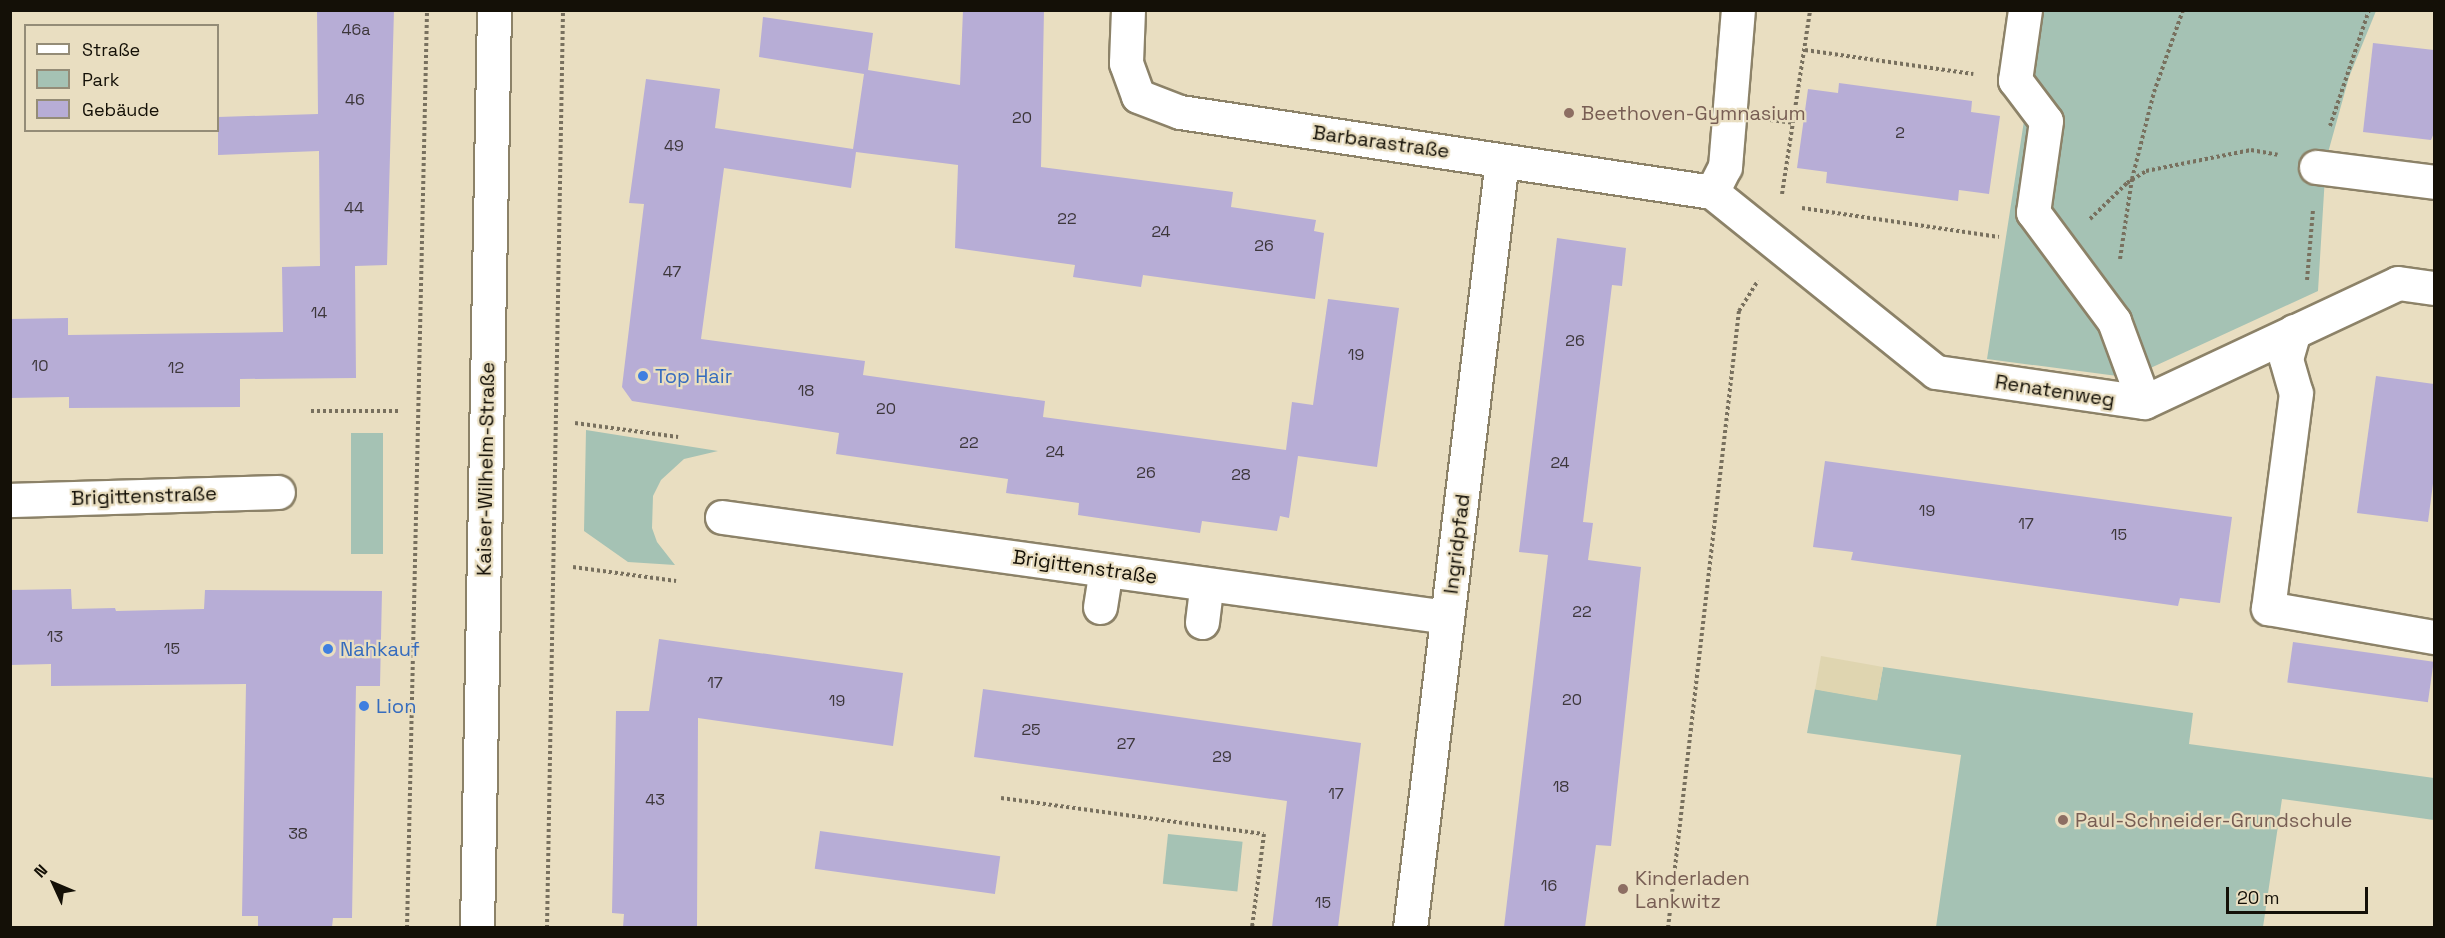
<!DOCTYPE html>
<html>
<head>
<meta charset="utf-8">
<style>
  body { margin:0 }
  #map { position:relative; width:2445px; height:938px; overflow:hidden; background:#e9dec1; font-family:"Space Grotesk",sans-serif }
  div>[style] { position:absolute }
  .green>* { inset:0; background:#a5c2b4; transform-origin:0 0 }
  .sand>* { inset:0; background:#dfd5b0; transform-origin:0 0 }
  .building>* { inset:0; background:#b7add6; transform-origin:0 0 }
  .path>* { height:4px; margin-top:-2px; transform-origin:0; background:repeating-linear-gradient(90deg,#78705e 0 3px,transparent 0 6px) }
  .roads { filter:drop-shadow(2px 0 #8c8268) drop-shadow(-2px 0 #8c8268) drop-shadow(0 2px #8c8268) drop-shadow(0 -2px #8c8268) }
  .minor>* { height:33px; margin:-16.5px; padding:0 16.5px; transform-origin:16.5px; border-radius:16.5px; background:#fff }
  .major>* { height:33px; margin:-16.5px; padding:0 16.5px; transform-origin:16.5px; border-radius:16.5px; background:#fff }
  .dots>* { width:16px; height:16px; translate:-50% -50%; box-sizing:border-box; border:3px solid #e9dec1; border-radius:50% }
  span { translate:-50% -50%; white-space:nowrap; text-align:center; line-height:1.15; -webkit-text-stroke:4.5px #e9dec1; paint-order:stroke }
  .number-label { font-size:16px; color:#3d373b }
  .number-label span { -webkit-text-stroke-width:0 }
  .education-label { font-size:20px; color:#785e54 }
  .left { translate:0 -50%; text-align:left }
  .street-label { font-size:20px; color:#141007 }
  .shop-label { font-size:20px; color:#366cbe }
  .frame { position:absolute; inset:0; border:12px solid #141007; pointer-events:none }
  .legend { position:absolute; left:24px; top:24px; width:195px; height:108px; box-sizing:border-box; background:#e9dec1; border:2px solid #948c77; margin:0; padding:8px 10px; list-style:none; font-size:18px; color:#141007 }
  .legend li { display:flex; align-items:center; gap:12px; height:30px }
  .legend b { width:30px; border:2px solid #948c77 }
  .north { position:absolute; left:24px; top:854px; width:60px; height:60px; -webkit-text-stroke:4px #e9dec1; paint-order:stroke; rotate:314deg; font-size:16px; font-weight:700; line-height:24px; text-align:center; color:#141007 }
  .north::after { content:''; display:block; margin:auto; width:21px; height:27px; background:#141007; clip-path:polygon(50% 0,100% 100%,50% 72%,0 100%) }
  .scale { position:absolute; left:2226px; top:887px; width:142px; height:27px; box-sizing:border-box; border:3px solid #141007; border-top:0; padding-left:8px; font-size:18px; line-height:21px; white-space:nowrap; color:#141007; -webkit-text-stroke:4px #e9dec1; paint-order:stroke }
</style>
</head>
<body>
<div id="map">
  <div class="green">
    <i style="clip-path:polygon(2017px 11px,2376px 11px,2349px 77px,2326px 160px,2318px 291px,2144px 371px,2125px 377px,1987px 359px,2026px 108px)"></i>
    <i style="clip-path:polygon(586px 430px,718px 451px,684px 459px,661px 480px,653px 496px,652px 528px,657px 542px,675px 565px,628px 562px,584px 531px)"></i>
    <i style="left:351px;top:433px;width:32px;height:121px"></i>
    <i style="clip-path:polygon(1883px 667px,2193px 713px,2189px 744px,2434px 778px,2434px 820px,2282px 799px,2263px 927px,1936px 927px,1961px 755px,1807px 733px,1815px 689px,1877px 700px)"></i>
    <i style="left:1168px;top:834px;width:75px;height:50px;rotate:6deg"></i>
  </div>
  <div class="sand">
    <i style="left:1821px;top:656px;width:63px;height:34px;rotate:10deg"></i>
  </div>
  <div class="building">
    <i style="clip-path:polygon(317px 10px,394px 10px,387px 265px,355px 266px,356px 378px,240px 379px,240px 407px,69px 408px,69px 397px,10px 398px,10px 319px,68px 318px,68px 335px,283px 332px,282px 267px,320px 266px,319px 151px,218px 155px,218px 117px,318px 114px)"></i>
    <i style="clip-path:polygon(963px 10px,1044px 10px,1041px 167px,1233px 192px,1231px 207px,1316px 220px,1314px 231px,1324px 233px,1315px 299px,1143px 275px,1141px 287px,1073px 277px,1075px 265px,955px 248px,958px 165px,856px 152px,851px 188px,724px 168px,701px 339px,865px 361px,863px 375px,1045px 401px,1043px 417px,1286px 450px,1292px 402px,1313px 405px,1328px 299px,1399px 308px,1377px 467px,1298px 456px,1289px 518px,1280px 516px,1277px 531px,1202px 521px,1200px 533px,1078px 515px,1079px 503px,1006px 493px,1008px 479px,836px 454px,839px 433px,632px 401px,622px 387px,644px 204px,629px 203px,646px 79px,720px 89px,715px 128px,853px 149px,864px 74px,759px 57px,763px 17px,873px 33px,868px 70px,960px 85px)"></i>
    <i style="clip-path:polygon(2373px 43px,2434px 50px,2434px 133px,2431px 140px,2363px 132px)"></i>
    <i style="clip-path:polygon(1839px 83px,1972px 101px,1971px 112px,2000px 116px,1989px 194px,1959px 190px,1958px 201px,1826px 183px,1827px 172px,1797px 168px,1808px 89px,1838px 93px)"></i>
    <i style="clip-path:polygon(1557px 238px,1626px 248px,1622px 286px,1612px 285px,1583px 522px,1593px 523px,1588px 560px,1641px 567px,1611px 846px,1596px 845px,1585px 927px,1504px 927px,1548px 555px,1519px 552px)"></i>
    <i style="clip-path:polygon(2376px 376px,2434px 384px,2434px 476px,2428px 522px,2357px 513px)"></i>
    <i style="clip-path:polygon(1825px 461px,2232px 517px,2220px 603px,2180px 598px,2178px 606px,1851px 560px,1853px 552px,1813px 547px)"></i>
    <i style="clip-path:polygon(71px 589px,72px 609px,115px 608px,116px 611px,204px 609px,205px 590px,382px 591px,380px 686px,356px 686px,352px 918px,333px 918px,332px 927px,258px 927px,258px 916px,242px 916px,246px 684px,51px 686px,51px 664px,10px 665px,10px 590px)"></i>
    <i style="clip-path:polygon(659px 639px,903px 673px,893px 746px,698px 718px,697px 927px,623px 927px,624px 914px,612px 913px,616px 711px,649px 711px)"></i>
    <i style="left:2293px;top:642px;width:142px;height:41px;rotate:8deg"></i>
    <i style="clip-path:polygon(983px 689px,1361px 743px,1338px 927px,1272px 927px,1287px 801px,974px 757px)"></i>
    <i style="left:820px;top:831px;width:182px;height:38px;rotate:8deg"></i>
  </div>
  <div class="path">
    <i style="left:1805px;top:50px;width:170px;rotate:8.1deg"></i>
    <i style="left:1770px;top:120px;width:23px;rotate:7deg"></i>
    <i style="left:2330px;top:126px;width:122px;rotate:-71.4deg"></i>
    <i style="left:1782px;top:194px;width:186px;rotate:-81.3deg"></i>
    <i style="left:1802px;top:208px;width:199px;rotate:8.4deg"></i>
    <i style="left:2090px;top:219px;width:52px;rotate:-44.2deg"></i>
    <i style="left:2127px;top:183px;width:22px;rotate:-32deg"></i>
    <i style="left:2146px;top:171px;width:107px;rotate:-11.3deg"></i>
    <i style="left:2251px;top:150px;width:27px;rotate:10deg"></i>
    <i style="left:2120px;top:259px;width:81px;rotate:-81.5deg"></i>
    <i style="left:2132px;top:179px;width:90px;rotate:-75.8deg"></i>
    <i style="left:2154px;top:92px;width:87px;rotate:-70.5deg"></i>
    <i style="left:2307px;top:280px;width:70px;rotate:-85.1deg"></i>
    <i style="left:311px;top:411px;width:90px"></i>
    <i style="left:575px;top:423px;width:104px;rotate:7.7deg"></i>
    <i style="left:573px;top:567px;width:104px;rotate:7.7deg"></i>
    <i style="left:1001px;top:798px;width:265px;rotate:7.8deg"></i>
    <i style="left:1264px;top:834px;width:95px;rotate:97.3deg"></i>
    <i style="left:407px;top:928px;width:918px;rotate:-88.75deg"></i>
    <i style="left:547px;top:928px;width:918px;rotate:-89deg"></i>
    <i style="left:1668px;top:928px;width:621px;rotate:-83.44deg"></i>
    <i style="left:1739px;top:311px;width:36px;rotate:-58deg"></i>
  </div>
  <div class="roads">
    <div class="minor">
      <i style="left:1128px;top:10px;width:53px;rotate:92.2deg"></i>
      <i style="left:1126px;top:63px;width:35px;rotate:70deg"></i>
      <i style="left:1138px;top:96px;width:45px;rotate:20.9deg"></i>
      <i style="left:1180px;top:112px;width:538px;rotate:8.55deg"></i>
      <i style="left:1712px;top:192px;width:287px;rotate:38.8deg"></i>
      <i style="left:1936px;top:372px;width:210px;rotate:8.2deg"></i>
      <i style="left:2144px;top:402px;width:280px;rotate:-25.1deg"></i>
      <i style="left:2398px;top:283px;width:36px;rotate:8deg"></i>
      <i style="left:2025px;top:10px;width:71px;rotate:98.1deg"></i>
      <i style="left:2015px;top:80px;width:51px;rotate:52.9deg"></i>
      <i style="left:2046px;top:121px;width:92px;rotate:98.1deg"></i>
      <i style="left:2033px;top:212px;width:136px;rotate:53.4deg"></i>
      <i style="left:2114px;top:321px;width:86px;rotate:69.7deg"></i>
      <i style="left:2316px;top:167px;width:119px;rotate:7.2deg"></i>
      <i style="left:1712px;top:192px;width:28px;rotate:-63deg"></i>
      <i style="left:1725px;top:167px;width:158px;rotate:-85.3deg"></i>
      <i style="left:2294px;top:331px;width:29px;rotate:106deg"></i>
      <i style="left:2286px;top:359px;width:35px;rotate:74deg"></i>
      <i style="left:2296px;top:393px;width:217px;rotate:97.4deg"></i>
      <i style="left:2268px;top:608px;width:169px;rotate:9.9deg"></i>
      <i style="left:10px;top:500px;width:268px;rotate:-1.7deg"></i>
      <i style="left:722px;top:517px;width:732px;rotate:7.85deg"></i>
      <i style="left:1100px;top:607px;width:37px;rotate:-81deg"></i>
      <i style="left:1202px;top:622px;width:38px;rotate:-83deg"></i>
      <i style="left:1410px;top:928px;width:773px;rotate:-83.17deg"></i>
    </div>
    <div class="major">
      <i style="left:477px;top:928px;width:918px;rotate:-88.94deg"></i>
    </div>
  </div>
  <div class="dots">
    <i style="left:1569px;top:113px;background:#8d6e63"></i>
    <i style="left:643px;top:376px;background:#3f7fe0"></i>
    <i style="left:328px;top:649px;background:#3f7fe0"></i>
    <i style="left:364px;top:706px;background:#3f7fe0"></i>
    <i style="left:2063px;top:820px;background:#8d6e63"></i>
    <i style="left:1623px;top:889px;background:#8d6e63"></i>
  </div>
  <div class="number-label">
    <span style="left:356px;top:30px">46a</span>
    <span style="left:355px;top:100px">46</span>
    <span style="left:1022px;top:118px">20</span>
    <span style="left:1900px;top:133px">2</span>
    <span style="left:674px;top:146px">49</span>
    <span style="left:354px;top:208px">44</span>
    <span style="left:1067px;top:219px">22</span>
    <span style="left:1161px;top:232px">24</span>
    <span style="left:1264px;top:246px">26</span>
    <span style="left:672px;top:272px">47</span>
    <span style="left:319px;top:313px">14</span>
    <span style="left:1575px;top:341px">26</span>
    <span style="left:1356px;top:355px">19</span>
    <span style="left:40px;top:366px">10</span>
    <span style="left:176px;top:368px">12</span>
    <span style="left:806px;top:391px">18</span>
    <span style="left:886px;top:409px">20</span>
    <span style="left:969px;top:443px">22</span>
    <span style="left:1055px;top:452px">24</span>
    <span style="left:1560px;top:463px">24</span>
    <span style="left:1146px;top:473px">26</span>
    <span style="left:1241px;top:475px">28</span>
    <span style="left:1927px;top:511px">19</span>
    <span style="left:2026px;top:524px">17</span>
    <span style="left:2119px;top:535px">15</span>
    <span style="left:1582px;top:612px">22</span>
    <span style="left:55px;top:637px">13</span>
    <span style="left:172px;top:649px">15</span>
    <span style="left:715px;top:683px">17</span>
    <span style="left:1572px;top:700px">20</span>
    <span style="left:837px;top:701px">19</span>
    <span style="left:1031px;top:730px">25</span>
    <span style="left:1126px;top:744px">27</span>
    <span style="left:1222px;top:757px">29</span>
    <span style="left:1561px;top:787px">18</span>
    <span style="left:1336px;top:794px">17</span>
    <span style="left:655px;top:800px">43</span>
    <span style="left:298px;top:834px">38</span>
    <span style="left:1549px;top:886px">16</span>
    <span style="left:1323px;top:903px">15</span>
  </div>
  <div class="education-label">
    <span class="left" style="left:1581px;top:113px">Beethoven-Gymnasium</span>
    <span class="left" style="left:2075px;top:820px">Paul-Schneider-Grundschule</span>
    <span class="left" style="left:1635px;top:890px">Kinderladen<br>Lankwitz</span>
  </div>
  <div class="street-label">
    <span style="left:1381px;top:142px;rotate:8deg">Barbarastraße</span>
    <span style="left:2055px;top:391px;rotate:9deg">Renatenweg</span>
    <span style="left:486px;top:469px;rotate:-89deg">Kaiser-Wilhelm-Straße</span>
    <span style="left:144px;top:496px;rotate:-2deg">Brigittenstraße</span>
    <span style="left:1457px;top:544px;rotate:-83deg">Ingridpfad</span>
    <span style="left:1085px;top:567px;rotate:8deg">Brigittenstraße</span>
  </div>
  <div class="shop-label">
    <span class="left" style="left:655px;top:376px">Top Hair</span>
    <span class="left" style="left:340px;top:649px">Nahkauf</span>
    <span class="left" style="left:376px;top:706px">Lion</span>
  </div>
  <div class="frame"></div>
  <ul class="legend">
  <li><b style="height:8px;background:#fff"></b>Straße</li>
  <li><b style="height:16px;background:#a5c2b4"></b>Park</li>
  <li><b style="height:16px;background:#b7add6"></b>Gebäude</li>
  </ul>
  <div class="north">N</div>
  <div class="scale">20 m</div>
</div>
</body>
</html>
